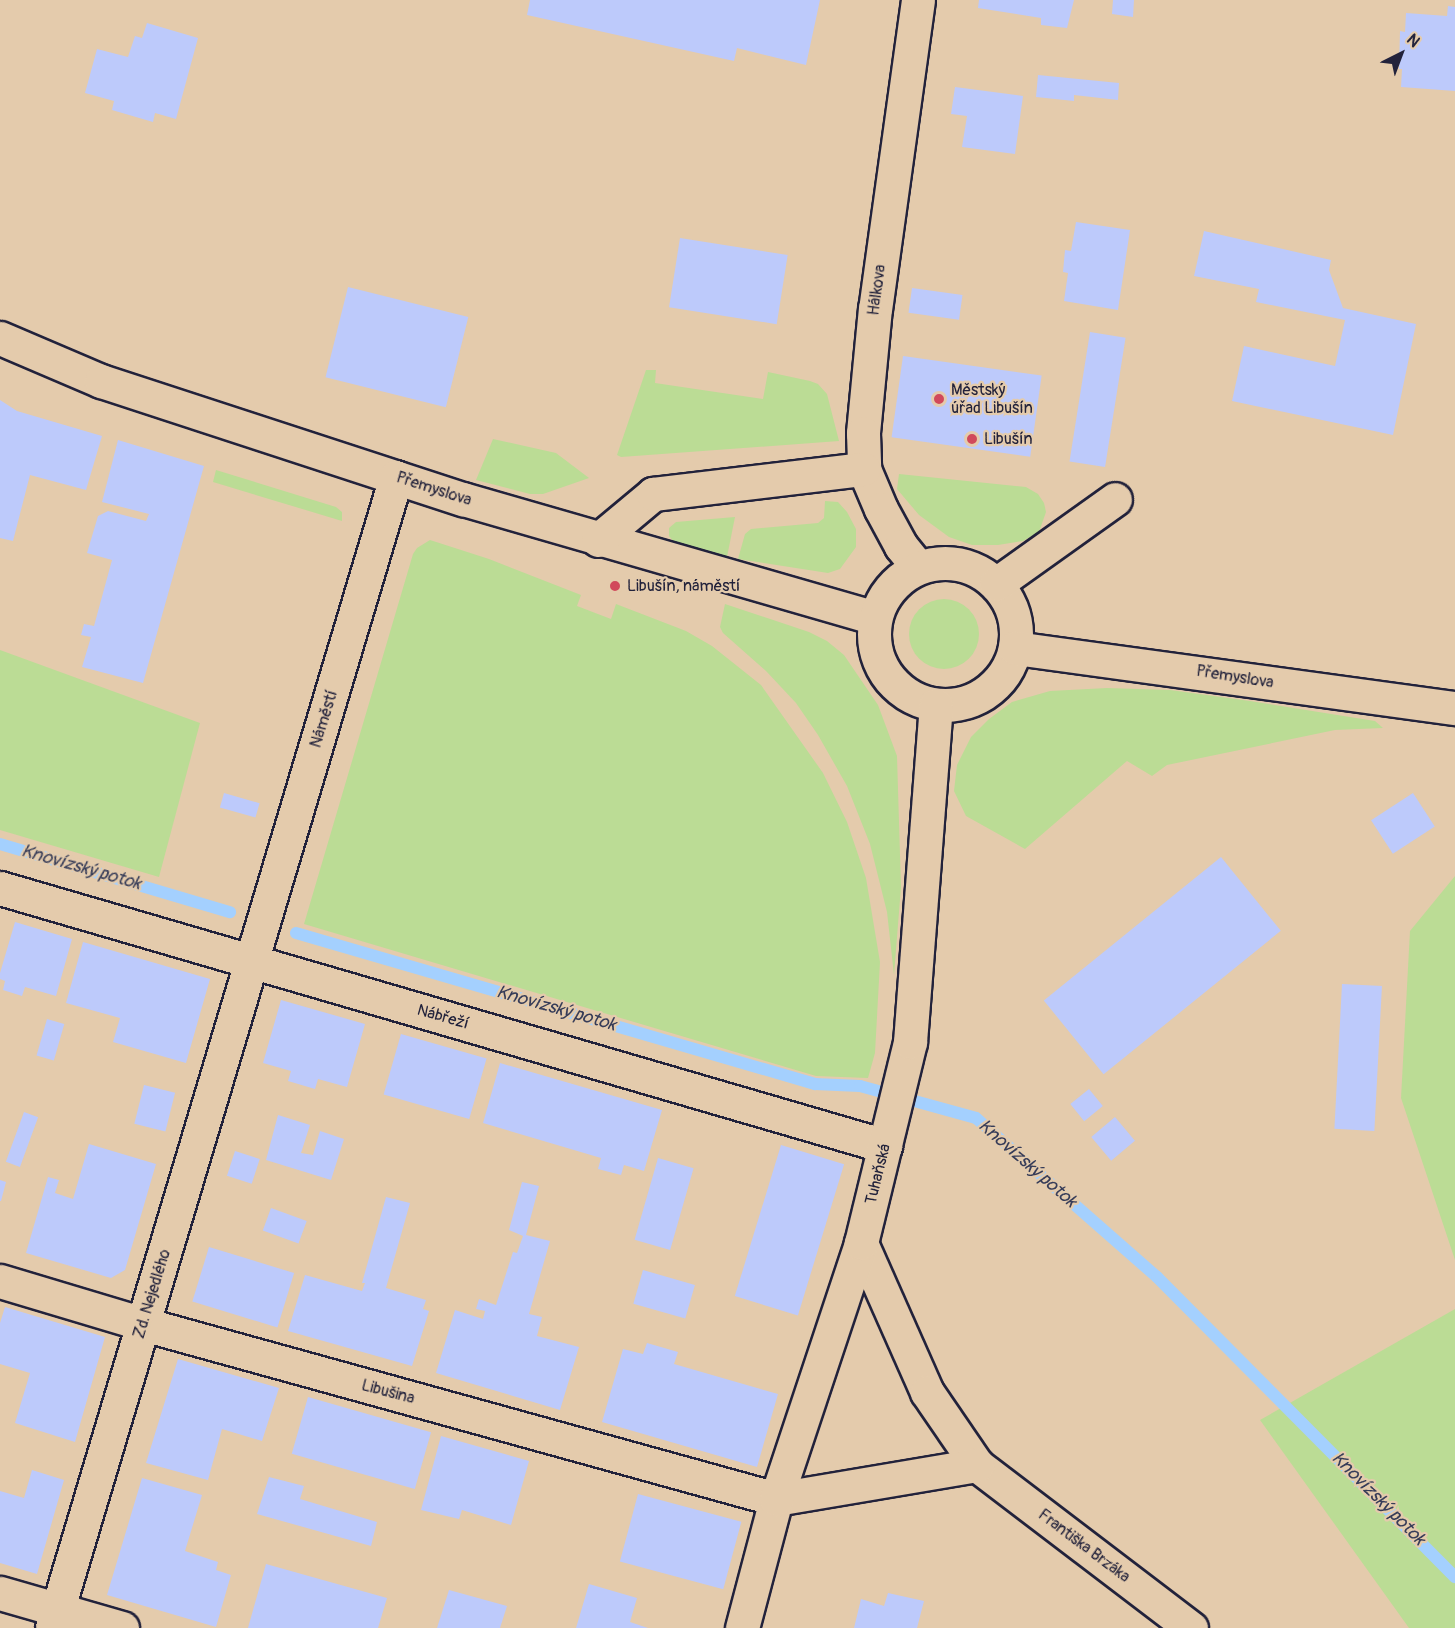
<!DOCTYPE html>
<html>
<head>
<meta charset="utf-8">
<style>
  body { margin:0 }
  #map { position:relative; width:1455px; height:1628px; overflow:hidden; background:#e4cbac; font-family:Pangolin,sans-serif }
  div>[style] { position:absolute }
  .green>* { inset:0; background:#bbdc95 }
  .round { border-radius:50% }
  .stream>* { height:12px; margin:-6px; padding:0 6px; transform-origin:6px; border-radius:6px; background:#a4d0fe }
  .building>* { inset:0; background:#bdcafb; transform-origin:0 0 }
  .roads { filter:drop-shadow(2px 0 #22223b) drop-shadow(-2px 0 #22223b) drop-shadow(0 2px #22223b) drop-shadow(0 -2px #22223b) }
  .minor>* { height:33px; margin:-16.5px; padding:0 16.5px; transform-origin:16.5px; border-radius:16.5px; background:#e4cbac }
  .minor>.ring { margin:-16.5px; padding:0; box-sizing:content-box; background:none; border:33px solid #e4cbac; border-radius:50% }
  .dots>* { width:16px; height:16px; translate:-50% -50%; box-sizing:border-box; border:3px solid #e4cbac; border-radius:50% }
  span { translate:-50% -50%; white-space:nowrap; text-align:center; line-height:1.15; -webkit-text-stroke:4.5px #e4cbac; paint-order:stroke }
  .street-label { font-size:16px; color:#22223b }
  .poi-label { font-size:16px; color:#22223b }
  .left { translate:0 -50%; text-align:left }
  .water-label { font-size:18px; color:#363c58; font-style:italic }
  .north { position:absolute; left:1371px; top:24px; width:60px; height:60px; -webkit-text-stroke:4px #e4cbac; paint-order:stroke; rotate:42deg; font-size:16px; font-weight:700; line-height:24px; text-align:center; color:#22223b }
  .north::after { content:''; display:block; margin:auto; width:21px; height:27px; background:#22223b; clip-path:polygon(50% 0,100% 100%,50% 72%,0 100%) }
</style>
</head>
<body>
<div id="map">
  <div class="green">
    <i style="clip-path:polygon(646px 370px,656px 370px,655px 383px,763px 399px,768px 372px,810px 381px,818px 384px,827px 394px,839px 441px,621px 457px,617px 455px)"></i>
    <i style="clip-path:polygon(493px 439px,556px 453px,589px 478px,543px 494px,530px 494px,476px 480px)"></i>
    <i style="clip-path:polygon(216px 470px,336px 507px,342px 512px,342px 521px,213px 482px)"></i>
    <i style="clip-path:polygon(899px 474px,1026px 487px,1038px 494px,1044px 503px,1046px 512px,1039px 532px,1023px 541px,998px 545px,972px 545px,949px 537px,919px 515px,897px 489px)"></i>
    <i style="clip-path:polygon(825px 501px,838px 502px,847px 512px,856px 529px,856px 547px,840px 569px,828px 573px,738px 559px,745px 534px,751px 529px,818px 523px,824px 518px)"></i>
    <i style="clip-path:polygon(735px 517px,727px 557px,703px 553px,674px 542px,669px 536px,669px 528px,676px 522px)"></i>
    <i style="clip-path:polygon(430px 540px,489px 559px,581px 595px,577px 606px,611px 619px,616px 604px,686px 631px,712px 646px,761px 685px,823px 773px,847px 822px,866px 878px,880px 962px,875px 1053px,868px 1078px,816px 1076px,304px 924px,413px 554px,417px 548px)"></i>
    <i class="round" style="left:909px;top:599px;width:70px;height:70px"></i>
    <i style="clip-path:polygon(725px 604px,809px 632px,827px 641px,844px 655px,878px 705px,897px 756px,901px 887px,894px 975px,887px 912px,870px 844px,847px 786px,818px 735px,796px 703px,766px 671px,723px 633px,720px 627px)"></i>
    <i style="clip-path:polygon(0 650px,200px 723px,159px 877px,0 830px)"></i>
    <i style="clip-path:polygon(1107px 688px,1170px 690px,1250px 701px,1375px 721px,1383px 728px,1335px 730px,1167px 765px,1152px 776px,1127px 761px,1025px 849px,966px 816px,954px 791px,957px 765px,971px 737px,989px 719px,1012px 702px,1050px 691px)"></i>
    <i style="clip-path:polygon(1455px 876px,1455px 1260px,1401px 1098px,1410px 931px)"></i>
    <i style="clip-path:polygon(1455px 1309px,1455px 1628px,1409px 1628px,1260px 1420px)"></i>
  </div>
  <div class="stream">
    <i style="left:0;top:844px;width:240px;rotate:16.5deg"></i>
    <i style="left:296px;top:933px;width:541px;rotate:16.22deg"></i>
    <i style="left:815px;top:1084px;width:45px;rotate:2.5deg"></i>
    <i style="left:860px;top:1086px;width:120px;rotate:15.4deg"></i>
    <i style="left:976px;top:1118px;width:241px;rotate:41.3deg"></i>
    <i style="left:1157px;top:1277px;width:423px;rotate:45.2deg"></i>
  </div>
  <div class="building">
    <i style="clip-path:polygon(530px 0,820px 0,806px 65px,737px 48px,734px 61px,527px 15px)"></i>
    <i style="clip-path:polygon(979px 0,1074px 0,1067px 28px,1041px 25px,1041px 18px,978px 8px)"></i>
    <i style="clip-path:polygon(1113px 0,1134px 0,1133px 17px,1112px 14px)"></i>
    <i style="clip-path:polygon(1448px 6px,1455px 7px,1455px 91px,1401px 87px,1402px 69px,1399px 69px,1400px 31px,1405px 32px,1406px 13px,1447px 16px)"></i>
    <i style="clip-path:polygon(147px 23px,198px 38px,176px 119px,155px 113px,153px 122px,112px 110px,114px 101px,85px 93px,97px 49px,128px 57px,135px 36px,142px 38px)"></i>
    <i style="clip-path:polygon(1038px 75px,1119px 83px,1118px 100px,1074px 95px,1074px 101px,1036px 97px)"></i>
    <i style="clip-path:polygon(955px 87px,1023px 96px,1015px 154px,962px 147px,967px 116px,951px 114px)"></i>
    <i style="clip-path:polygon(1076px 222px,1130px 230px,1118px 310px,1064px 301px,1068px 273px,1063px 272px,1065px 250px,1071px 251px)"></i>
    <i style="clip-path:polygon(1204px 231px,1331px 260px,1329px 270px,1343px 308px,1416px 324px,1393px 435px,1232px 401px,1244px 346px,1335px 366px,1345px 320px,1256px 302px,1259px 289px,1194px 276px)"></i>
    <i style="left:680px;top:238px;width:109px;height:70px;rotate:9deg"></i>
    <i style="left:348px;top:287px;width:124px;height:93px;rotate:14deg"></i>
    <i style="left:912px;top:288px;width:51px;height:25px;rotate:8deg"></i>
    <i style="left:1090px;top:332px;width:36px;height:131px;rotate:9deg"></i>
    <i style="left:903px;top:356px;width:140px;height:82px;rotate:8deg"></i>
    <i style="clip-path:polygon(0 400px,17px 411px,102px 436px,86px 490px,30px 475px,13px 541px,0 538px)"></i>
    <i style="clip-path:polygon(118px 440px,204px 466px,143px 683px,82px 667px,91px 637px,81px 635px,84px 624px,94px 626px,112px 560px,87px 553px,98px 516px,108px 511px,146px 521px,149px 514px,102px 502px)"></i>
    <i style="left:224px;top:793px;width:37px;height:15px;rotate:16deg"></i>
    <i style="left:1413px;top:793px;width:40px;height:50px;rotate:57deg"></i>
    <i style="left:1221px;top:857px;width:95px;height:228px;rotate:51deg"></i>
    <i style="clip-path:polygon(15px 922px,72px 939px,56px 996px,25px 987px,22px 996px,3px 990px,5px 981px,0 979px,0 973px)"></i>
    <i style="clip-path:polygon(83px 942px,210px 979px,186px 1063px,113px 1042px,120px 1018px,66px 1003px)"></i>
    <i style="left:1342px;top:984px;width:40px;height:145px;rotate:3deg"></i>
    <i style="clip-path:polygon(281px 1000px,365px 1024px,347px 1087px,318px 1079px,315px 1089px,288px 1081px,291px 1071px,263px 1063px)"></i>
    <i style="left:47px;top:1019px;width:18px;height:38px;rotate:16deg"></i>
    <i style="left:401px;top:1034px;width:89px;height:63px;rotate:16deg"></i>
    <i style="clip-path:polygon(500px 1063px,662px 1110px,644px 1171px,624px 1165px,621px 1175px,598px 1169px,601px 1158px,483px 1123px)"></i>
    <i style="left:144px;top:1085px;width:32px;height:40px;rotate:14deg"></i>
    <i style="left:1089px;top:1089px;width:22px;height:24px;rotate:51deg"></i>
    <i style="left:24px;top:1112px;width:15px;height:53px;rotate:20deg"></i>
    <i style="clip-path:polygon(278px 1115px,310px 1125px,301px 1153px,313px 1155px,320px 1131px,344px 1139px,331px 1180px,266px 1160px)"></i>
    <i style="left:1115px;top:1117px;width:31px;height:31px;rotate:50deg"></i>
    <i style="clip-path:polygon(89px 1144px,156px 1164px,125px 1270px,111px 1278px,26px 1253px,48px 1177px,59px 1180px,55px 1193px,73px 1199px)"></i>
    <i style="left:781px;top:1145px;width:66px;height:158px;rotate:17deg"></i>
    <i style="left:235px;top:1151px;width:26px;height:26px;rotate:18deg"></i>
    <i style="left:658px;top:1158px;width:37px;height:85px;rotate:16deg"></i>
    <i style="clip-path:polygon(0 1180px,6px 1182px,1px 1201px,0 1201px)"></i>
    <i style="clip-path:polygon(522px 1182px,539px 1186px,526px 1235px,550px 1241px,529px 1314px,542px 1317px,537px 1336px,579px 1347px,560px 1410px,436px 1373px,455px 1310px,483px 1319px,485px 1311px,476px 1309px,479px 1299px,496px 1305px,513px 1252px,517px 1253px,523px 1236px,509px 1230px)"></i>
    <i style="clip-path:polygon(386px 1197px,410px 1203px,386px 1288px,426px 1300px,423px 1309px,429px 1311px,412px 1366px,288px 1331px,305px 1275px,362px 1291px,365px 1283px,362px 1283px)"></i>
    <i style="left:271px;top:1208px;width:38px;height:24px;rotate:20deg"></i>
    <i style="left:209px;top:1247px;width:89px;height:57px;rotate:17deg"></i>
    <i style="left:643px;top:1270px;width:54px;height:35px;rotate:16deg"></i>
    <i style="clip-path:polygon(5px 1307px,105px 1337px,75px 1442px,15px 1423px,30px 1373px,0 1364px,0 1323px)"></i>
    <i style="clip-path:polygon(647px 1343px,678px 1352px,674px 1364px,778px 1394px,757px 1467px,602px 1422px,623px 1349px,643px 1354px)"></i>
    <i style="clip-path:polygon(178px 1359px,279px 1388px,262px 1441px,222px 1429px,208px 1480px,146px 1463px)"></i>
    <i style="left:308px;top:1397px;width:128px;height:59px;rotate:16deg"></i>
    <i style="clip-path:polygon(441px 1436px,529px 1461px,511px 1525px,462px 1510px,459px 1519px,421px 1510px)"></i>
    <i style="clip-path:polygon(32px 1470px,64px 1480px,37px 1574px,0 1563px,0 1491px,24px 1498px)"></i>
    <i style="clip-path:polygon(269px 1477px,304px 1486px,300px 1499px,377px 1522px,371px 1546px,257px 1514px)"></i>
    <i style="clip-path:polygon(142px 1478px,202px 1495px,185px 1551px,218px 1562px,216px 1570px,231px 1575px,216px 1627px,107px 1595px)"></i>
    <i style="left:638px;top:1494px;width:107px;height:70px;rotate:15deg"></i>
    <i style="clip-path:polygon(266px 1564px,387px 1598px,378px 1628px,248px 1628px)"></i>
    <i style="clip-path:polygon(589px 1584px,637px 1598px,630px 1622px,648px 1628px,576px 1628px)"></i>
    <i style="clip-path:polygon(449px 1590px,507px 1606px,500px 1628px,437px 1628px)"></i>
    <i style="clip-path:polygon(888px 1593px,924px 1601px,917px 1628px,854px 1628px,861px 1599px,884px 1606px)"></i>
  </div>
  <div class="roads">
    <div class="minor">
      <i style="left:918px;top:0;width:311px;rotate:97.9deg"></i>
      <i style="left:875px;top:308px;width:126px;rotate:95.5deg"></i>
      <i style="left:863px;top:433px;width:36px;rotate:88deg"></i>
      <i style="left:864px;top:469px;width:43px;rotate:67deg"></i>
      <i style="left:881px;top:509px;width:42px;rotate:61.6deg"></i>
      <i style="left:901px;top:546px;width:27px;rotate:51deg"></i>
      <i style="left:0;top:338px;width:110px;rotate:23.1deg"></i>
      <i style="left:101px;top:381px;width:381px;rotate:18.1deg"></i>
      <i style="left:463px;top:499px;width:429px;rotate:16.1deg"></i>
      <i style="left:598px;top:540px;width:72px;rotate:-39.9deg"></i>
      <i style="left:653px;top:494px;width:212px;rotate:-6.8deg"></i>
      <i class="ring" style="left:874px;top:563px;width:109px;height:109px"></i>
      <i style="left:996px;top:584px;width:146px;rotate:-35.5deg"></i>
      <i style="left:1015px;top:648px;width:444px;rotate:7.8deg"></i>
      <i style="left:0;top:888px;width:922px;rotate:16.25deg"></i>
      <i style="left:861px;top:1243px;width:163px;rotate:66.1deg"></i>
      <i style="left:927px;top:1392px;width:88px;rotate:55.6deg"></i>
      <i style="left:977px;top:1465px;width:269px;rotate:37.3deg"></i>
      <i style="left:0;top:1281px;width:149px;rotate:16.7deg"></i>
      <i style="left:143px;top:1324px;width:657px;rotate:15.45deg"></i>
      <i style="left:776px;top:1499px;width:204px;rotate:-9.6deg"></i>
      <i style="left:0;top:1593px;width:127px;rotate:16deg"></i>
      <i style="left:52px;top:1628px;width:1201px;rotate:-73.36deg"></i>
      <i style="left:742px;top:1628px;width:133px;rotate:-75.2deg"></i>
      <i style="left:776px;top:1499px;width:270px;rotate:-71.6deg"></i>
      <i style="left:861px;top:1243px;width:207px;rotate:-76.3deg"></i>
      <i style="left:910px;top:1042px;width:338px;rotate:-85.6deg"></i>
    </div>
  </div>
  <div class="dots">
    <i style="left:939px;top:399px;background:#d1495b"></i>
    <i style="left:972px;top:439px;background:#d1495b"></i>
    <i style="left:615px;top:586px;background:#d1495b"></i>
  </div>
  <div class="street-label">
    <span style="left:877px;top:290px;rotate:-82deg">Hálkova</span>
    <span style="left:434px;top:489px;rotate:18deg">Přemyslova</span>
    <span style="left:1235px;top:677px;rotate:9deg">Přemyslova</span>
    <span style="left:324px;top:719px;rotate:-73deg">Náměstí</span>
    <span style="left:443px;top:1017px;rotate:16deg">Nábřeží</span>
    <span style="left:878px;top:1174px;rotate:-76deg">Tuhaňská</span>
    <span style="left:152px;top:1294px;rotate:-73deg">Zd. Nejedlého</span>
    <span style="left:388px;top:1392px;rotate:15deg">Libušina</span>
    <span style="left:1084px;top:1546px;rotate:37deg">Františka Brzáka</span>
  </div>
  <div class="poi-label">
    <span class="left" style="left:951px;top:399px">Městský<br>úřad Libušín</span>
    <span class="left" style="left:984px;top:439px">Libušín</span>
    <span class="left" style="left:627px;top:586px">Libušín, náměstí</span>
  </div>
  <div class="water-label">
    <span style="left:81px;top:868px;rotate:16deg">Knovízský potok</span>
    <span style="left:556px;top:1009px;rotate:16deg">Knovízský potok</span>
    <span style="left:1027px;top:1164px;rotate:41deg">Knovízský potok</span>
    <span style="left:1378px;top:1499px;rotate:45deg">Knovízský potok</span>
  </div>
  <div class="north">N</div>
</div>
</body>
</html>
